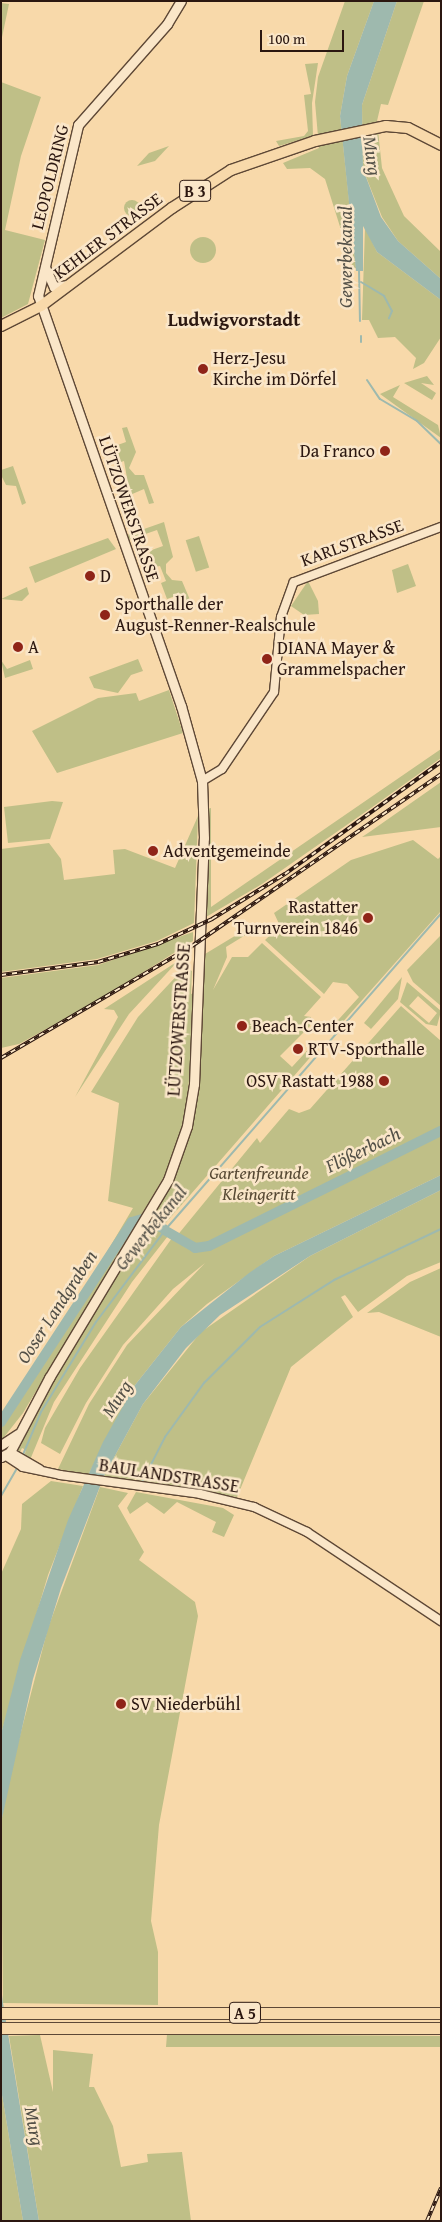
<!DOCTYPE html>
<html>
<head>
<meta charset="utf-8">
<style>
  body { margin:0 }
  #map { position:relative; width:442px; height:2222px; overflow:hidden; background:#f8d9aa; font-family:"Gentium Book Plus",serif }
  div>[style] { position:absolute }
  .green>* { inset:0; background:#bfbf87; transform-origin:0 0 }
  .round { border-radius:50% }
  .water>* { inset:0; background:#9eb9ae }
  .stream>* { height:2px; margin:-1px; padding:0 1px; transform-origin:1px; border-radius:1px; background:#9eb9ae }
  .river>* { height:10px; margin:-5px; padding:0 5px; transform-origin:5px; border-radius:5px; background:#9eb9ae }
  .roads { filter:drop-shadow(1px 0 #5e4836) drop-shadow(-1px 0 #5e4836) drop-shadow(0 1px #5e4836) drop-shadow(0 -1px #5e4836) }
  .tertiary>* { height:8px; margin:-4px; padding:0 4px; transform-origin:4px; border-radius:4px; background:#fae6c8 }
  .secondary>* { height:9px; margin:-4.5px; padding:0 4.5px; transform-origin:4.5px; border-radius:4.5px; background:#fae6c8 }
  .primary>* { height:10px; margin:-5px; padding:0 5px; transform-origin:5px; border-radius:5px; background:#f8d9aa }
  .motorway>* { height:11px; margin:-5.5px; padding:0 5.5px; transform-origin:5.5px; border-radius:5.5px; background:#f8d9aa }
  .rail>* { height:4px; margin-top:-2px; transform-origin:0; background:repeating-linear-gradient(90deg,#fae6c8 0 5.5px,#2b1710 0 11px); box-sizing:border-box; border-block:1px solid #2b1710 }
  .dots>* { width:14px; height:14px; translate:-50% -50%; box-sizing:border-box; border:2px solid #fae6c8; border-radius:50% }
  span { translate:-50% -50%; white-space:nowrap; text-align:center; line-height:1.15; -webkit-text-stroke:5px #fae6c8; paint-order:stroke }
  .shield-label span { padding:1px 4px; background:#fae6c8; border:1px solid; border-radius:4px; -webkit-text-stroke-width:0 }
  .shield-label { font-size:16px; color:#2b1710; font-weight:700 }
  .street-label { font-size:18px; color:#2b1710 }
  .poi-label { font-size:18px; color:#2b1710 }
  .left { translate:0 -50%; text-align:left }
  .right { translate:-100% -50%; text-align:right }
  .park-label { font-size:18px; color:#574934; font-style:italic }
  .water-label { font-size:19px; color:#535047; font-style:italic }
  .neighbourhood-label { font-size:19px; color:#2b1710; font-weight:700 }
  .frame { position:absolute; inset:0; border:2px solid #2b1710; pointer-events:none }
  .scale { position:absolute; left:260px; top:30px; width:84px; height:22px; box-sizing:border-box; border:2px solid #2b1710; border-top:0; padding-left:6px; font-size:15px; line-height:18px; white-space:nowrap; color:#2b1710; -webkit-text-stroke:4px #fae6c8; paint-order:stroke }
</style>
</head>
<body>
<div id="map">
  <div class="green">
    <i style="clip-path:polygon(345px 1px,374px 1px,347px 76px,340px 116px,356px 268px,353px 268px,325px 179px,310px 168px,287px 169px,283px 163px,319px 148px,315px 102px,318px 77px)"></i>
    <i style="clip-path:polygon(397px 1px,424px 1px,388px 105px,381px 104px,377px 121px,382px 168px,404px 216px,441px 252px,441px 279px,398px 241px,382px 217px,363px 169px,362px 105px)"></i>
    <i style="clip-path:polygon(1px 3px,9px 4px,1px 42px)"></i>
    <i style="clip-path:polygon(318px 63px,312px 103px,313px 136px,279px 146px,276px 141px,304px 136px,308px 131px,304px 95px,311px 94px,305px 64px)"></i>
    <i style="clip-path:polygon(1px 82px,41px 97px,21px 156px,5px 230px,45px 240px,28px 304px,1px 318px)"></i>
    <i style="clip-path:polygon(169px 146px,155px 161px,137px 166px,149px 153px)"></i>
    <i class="round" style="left:124px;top:200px;width:16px;height:16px"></i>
    <i style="clip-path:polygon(365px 227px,377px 252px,441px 300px,441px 337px,424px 363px,413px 369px,416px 358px,395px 337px,378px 338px,369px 320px,362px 320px)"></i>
    <i class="round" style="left:190px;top:237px;width:26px;height:26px"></i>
    <i style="clip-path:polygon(427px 376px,434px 385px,421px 383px,436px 393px,432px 400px,404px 383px)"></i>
    <i style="clip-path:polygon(400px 385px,393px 397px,438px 425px,441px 438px,380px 394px)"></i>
    <i style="clip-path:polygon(127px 427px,136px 452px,129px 468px,135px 475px,144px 475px,154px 503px,149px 504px,144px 489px,130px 495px,124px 461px,118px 463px,112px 447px,126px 442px,122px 428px)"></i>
    <i style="clip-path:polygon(13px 466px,26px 503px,22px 505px,16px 486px,6px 485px,1px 475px,1px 470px)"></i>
    <i style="clip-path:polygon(164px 522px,173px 557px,166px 564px,166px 573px,172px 580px,182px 581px,193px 607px,188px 609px,181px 594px,167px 599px,161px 583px,166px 581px,160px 566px,155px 567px,149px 551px,163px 546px,157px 530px,128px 540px,127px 535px)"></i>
    <i style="left:199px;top:536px;width:33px;height:14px;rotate:72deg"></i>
    <i style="clip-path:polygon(108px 538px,116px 549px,35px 583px,29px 567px)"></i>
    <i style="clip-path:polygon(408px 564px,416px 586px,397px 593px,392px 570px)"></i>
    <i style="clip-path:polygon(308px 581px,318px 601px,319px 614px,304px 615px,291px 606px)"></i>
    <i style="clip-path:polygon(27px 587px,29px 594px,22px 601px,1px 599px)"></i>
    <i style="clip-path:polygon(138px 659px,143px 671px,131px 675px,118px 693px,94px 688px,89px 677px)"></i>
    <i style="clip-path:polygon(1px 660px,7px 669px,30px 660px,33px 669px,5px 678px)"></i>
    <i style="clip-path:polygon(169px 690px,183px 733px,57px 773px,32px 731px,98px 698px,136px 693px,139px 701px)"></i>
    <i style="clip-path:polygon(441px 749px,441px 758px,371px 808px,262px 884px,206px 917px,207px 809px,211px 808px,211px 907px)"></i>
    <i style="clip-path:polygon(441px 782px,441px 827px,362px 837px,371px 831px)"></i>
    <i style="clip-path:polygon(52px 801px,63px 802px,50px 839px,8px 843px,4px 807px)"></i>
    <i style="clip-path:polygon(198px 816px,194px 923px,157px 941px,97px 959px,1px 972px,1px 849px,49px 843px,61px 859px,64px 880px,115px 874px,113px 850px,125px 849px,175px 868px)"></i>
    <i style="clip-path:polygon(413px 840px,438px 859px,441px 856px,441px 911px,333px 1033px,329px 1030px,359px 997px,347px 984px,333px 982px,324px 994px,265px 940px,280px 926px,274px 913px,351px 860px)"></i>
    <i style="clip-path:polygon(248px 928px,252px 931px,226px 947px,227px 957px,213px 990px,232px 957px,248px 957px,262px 943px,321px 997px,304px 1016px,311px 1017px,310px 1026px,280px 1056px,292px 1067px,316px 1041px,321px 1045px,164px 1225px,153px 1217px,190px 1126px,201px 1055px,205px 954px)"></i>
    <i style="clip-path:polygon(193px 932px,193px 941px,99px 1000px,19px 1044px,1px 1048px,1px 978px,98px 965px)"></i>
    <i style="clip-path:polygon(441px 935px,441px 1006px,413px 982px,407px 970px)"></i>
    <i style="clip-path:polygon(178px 961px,129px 1014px,75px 1097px,118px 1017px,114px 1010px,104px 1009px)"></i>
    <i style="clip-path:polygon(185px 967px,192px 971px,191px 994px,194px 993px,192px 1055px,185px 1116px,168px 1170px,23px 1413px,1px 1441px,1px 1416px,51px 1346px,133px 1208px,108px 1201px,119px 1103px,91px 1092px,138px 1017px)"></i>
    <i style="clip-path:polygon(402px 977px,398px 999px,371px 1029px,364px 1023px)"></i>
    <i style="clip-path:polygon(evenodd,407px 982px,441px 1011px,437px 1026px,426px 1024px,400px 1002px,407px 982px,418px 996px,437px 1013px,429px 1023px,409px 1006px,418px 996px)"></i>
    <i style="clip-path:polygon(401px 1006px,441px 1041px,441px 1129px,208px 1245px,196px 1247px,176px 1237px,257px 1138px,260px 1143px,289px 1109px,299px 1113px,310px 1109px)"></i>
    <i style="clip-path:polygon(441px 1133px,441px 1175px,274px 1256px,207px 1304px,181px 1327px,135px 1385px,88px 1475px,58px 1469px,89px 1404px,127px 1345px,205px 1263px,173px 1289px,123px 1345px,86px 1403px,60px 1454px,41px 1443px,45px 1428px,80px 1368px,172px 1238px,188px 1249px,214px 1247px)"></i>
    <i style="clip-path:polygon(441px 1190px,441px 1262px,407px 1276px,358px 1312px,345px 1295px,341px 1297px,353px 1317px,291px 1367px,237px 1497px,136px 1483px,137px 1475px,134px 1481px,104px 1476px,143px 1404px,201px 1332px,310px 1256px)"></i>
    <i style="clip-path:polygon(149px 1225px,168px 1236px,132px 1282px,54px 1402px,30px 1460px,24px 1457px,26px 1450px,22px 1448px,19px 1454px,18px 1447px,48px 1387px)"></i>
    <i style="clip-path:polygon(441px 1268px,441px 1337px,379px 1312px,367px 1313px,410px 1282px)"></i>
    <i style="clip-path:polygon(51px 1481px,83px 1486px,48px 1575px,1px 1734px,1px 1574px,21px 1529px,22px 1504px)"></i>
    <i style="clip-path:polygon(100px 1487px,128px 1493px,118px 1506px,144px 1552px,139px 1560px,195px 1602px,198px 1616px,159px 1825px,151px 1921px,158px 1952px,158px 2005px,3px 2003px,1px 1823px,9px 1778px,48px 1628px)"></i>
    <i style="clip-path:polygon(136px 1492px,223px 1508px,234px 1515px,224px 1537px,212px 1532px,216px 1522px,177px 1502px,164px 1514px,147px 1502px,130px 1514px,127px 1508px)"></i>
    <i style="clip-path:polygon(167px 2034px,441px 2036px,441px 2047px,166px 2047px)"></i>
    <i style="clip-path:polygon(40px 2035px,53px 2092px,53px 2050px,93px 2054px,89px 2087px,94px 2087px,113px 2126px,121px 2167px,148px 2162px,147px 2154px,182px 2152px,191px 2221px,39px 2221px,9px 2036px)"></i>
    <i style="clip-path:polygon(1px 2089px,23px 2221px,1px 2221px)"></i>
  </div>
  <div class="water">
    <i style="clip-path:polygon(374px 1px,397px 1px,362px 105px,363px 169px,381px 217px,398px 241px,441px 279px,441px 300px,377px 252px,363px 226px,363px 271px,356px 271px,340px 116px,347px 76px)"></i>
    <i style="clip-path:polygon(441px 1175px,441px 1190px,310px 1256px,220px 1315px,186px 1348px,143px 1404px,104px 1476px,61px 1588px,33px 1679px,1px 1823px,1px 1734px,20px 1660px,68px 1520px,103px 1442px,135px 1385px,181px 1327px,249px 1273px,274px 1256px)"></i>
    <i style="clip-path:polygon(1px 1987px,3px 2003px,39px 2221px,23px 2221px,1px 2089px)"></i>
  </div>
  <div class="stream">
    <i style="left:359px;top:270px;width:51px;rotate:88.9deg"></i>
    <i style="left:361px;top:282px;width:27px;rotate:31deg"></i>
    <i style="left:384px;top:296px;width:17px;rotate:62deg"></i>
    <i style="left:392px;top:311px;width:8px;rotate:113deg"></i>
    <i style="left:361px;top:336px;width:6px;rotate:90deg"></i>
    <i style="left:367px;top:380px;width:23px;rotate:56deg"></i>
    <i style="left:380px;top:399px;width:43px;rotate:30.7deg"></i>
    <i style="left:417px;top:421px;width:33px;rotate:44deg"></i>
    <i style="left:135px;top:1219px;width:2px"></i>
    <i style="left:22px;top:1457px;width:49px;rotate:-67.1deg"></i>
    <i style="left:41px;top:1412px;width:105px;rotate:-58.6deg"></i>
    <i style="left:96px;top:1322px;width:115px;rotate:-53.1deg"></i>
    <i style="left:165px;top:1230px;width:420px;rotate:-48.9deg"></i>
    <i style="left:142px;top:1482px;width:51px;rotate:-62.9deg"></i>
    <i style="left:165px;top:1437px;width:67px;rotate:-54.2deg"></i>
    <i style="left:204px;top:1383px;width:79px;rotate:-45deg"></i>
    <i style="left:260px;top:1327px;width:88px;rotate:-32.4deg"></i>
    <i style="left:334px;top:1280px;width:119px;rotate:-25.5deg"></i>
    <i style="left:1px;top:1496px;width:34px;rotate:-60deg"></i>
  </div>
  <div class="river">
    <i style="left:166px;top:1231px;width:34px;rotate:30deg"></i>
    <i style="left:195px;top:1248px;width:14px;rotate:-8deg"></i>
    <i style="left:209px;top:1246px;width:259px;rotate:-26.4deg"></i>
    <i style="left:1px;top:1422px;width:239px;rotate:-56.8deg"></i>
    <i style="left:132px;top:1222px;width:14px;rotate:-17deg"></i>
    <i style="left:145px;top:1218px;width:22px;rotate:30deg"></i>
  </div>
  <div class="roads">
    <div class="tertiary">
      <i style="left:202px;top:781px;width:23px;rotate:-31deg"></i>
      <i style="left:222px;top:769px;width:93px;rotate:-56deg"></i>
      <i style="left:274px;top:692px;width:75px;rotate:-84.7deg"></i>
      <i style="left:281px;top:617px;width:37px;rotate:-70deg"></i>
      <i style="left:294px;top:582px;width:157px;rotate:-20.5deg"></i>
      <i style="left:10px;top:1452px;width:34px;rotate:30deg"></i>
      <i style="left:6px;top:1456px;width:20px;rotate:33deg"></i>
      <i style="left:23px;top:1467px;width:38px;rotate:12deg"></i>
      <i style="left:60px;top:1475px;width:141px;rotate:7.7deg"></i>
      <i style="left:200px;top:1494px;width:56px;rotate:13.5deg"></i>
      <i style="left:254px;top:1507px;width:59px;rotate:25.3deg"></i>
      <i style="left:307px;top:1532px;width:161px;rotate:33.6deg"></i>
    </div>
    <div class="secondary">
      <i style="left:45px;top:267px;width:22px;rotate:66deg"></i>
      <i style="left:54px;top:287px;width:14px;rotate:-8deg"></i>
      <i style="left:1px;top:1445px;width:20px;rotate:-33deg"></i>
      <i style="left:1px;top:1457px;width:10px;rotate:-29deg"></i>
      <i style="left:10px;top:1452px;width:84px;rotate:-62.2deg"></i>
      <i style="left:49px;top:1378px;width:231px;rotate:-59deg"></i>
      <i style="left:168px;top:1180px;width:57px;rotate:-70.6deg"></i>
      <i style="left:187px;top:1126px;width:43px;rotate:-80.5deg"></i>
      <i style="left:194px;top:1084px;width:246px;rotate:-87.7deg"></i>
      <i style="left:204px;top:838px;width:57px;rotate:-92deg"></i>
      <i style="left:202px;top:781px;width:78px;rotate:-105.6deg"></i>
      <i style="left:181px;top:706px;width:434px;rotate:-109.2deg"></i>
      <i style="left:38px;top:296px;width:176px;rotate:-76.8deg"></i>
      <i style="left:78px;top:125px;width:135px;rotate:-48.6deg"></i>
      <i style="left:167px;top:24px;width:27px;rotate:-59deg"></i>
    </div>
    <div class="primary">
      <i style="left:1px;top:326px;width:45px;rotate:-26.6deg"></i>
      <i style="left:41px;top:306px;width:164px;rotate:-36.8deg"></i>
      <i style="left:172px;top:208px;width:70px;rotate:-32.8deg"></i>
      <i style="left:231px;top:170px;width:89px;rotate:-19deg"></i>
      <i style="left:315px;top:141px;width:73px;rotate:-11.9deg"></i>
      <i style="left:386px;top:126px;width:22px;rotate:5deg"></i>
      <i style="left:408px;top:128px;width:37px;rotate:27deg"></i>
    </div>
    <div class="motorway">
      <i style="left:1px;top:2013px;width:440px"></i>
      <i style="left:1px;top:2028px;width:440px"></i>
    </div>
  </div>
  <div class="rail">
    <i style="left:1px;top:975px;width:98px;rotate:-7.6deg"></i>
    <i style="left:98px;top:962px;width:63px;rotate:-16.7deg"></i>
    <i style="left:158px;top:944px;width:60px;rotate:-24.8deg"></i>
    <i style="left:212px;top:919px;width:86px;rotate:-31.7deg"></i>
    <i style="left:285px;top:874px;width:192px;rotate:-35.7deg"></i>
    <i style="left:1px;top:1058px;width:221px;rotate:-30.4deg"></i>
    <i style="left:192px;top:946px;width:303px;rotate:-34.6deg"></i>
    <i style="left:427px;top:2221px;width:36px;rotate:-67deg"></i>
  </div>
  <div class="dots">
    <i style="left:203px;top:369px;background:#8f2418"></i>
    <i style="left:385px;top:451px;background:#8f2418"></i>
    <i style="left:90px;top:576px;background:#8f2418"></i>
    <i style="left:105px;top:615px;background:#8f2418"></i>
    <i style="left:18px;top:647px;background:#8f2418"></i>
    <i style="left:267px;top:659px;background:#8f2418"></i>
    <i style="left:153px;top:851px;background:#8f2418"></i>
    <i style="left:368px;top:918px;background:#8f2418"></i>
    <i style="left:242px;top:1026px;background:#8f2418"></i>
    <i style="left:298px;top:1049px;background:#8f2418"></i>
    <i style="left:384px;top:1081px;background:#8f2418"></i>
    <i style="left:121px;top:1704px;background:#8f2418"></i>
  </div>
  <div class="shield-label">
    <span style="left:195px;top:191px">B 3</span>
    <span style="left:245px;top:2013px">A 5</span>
  </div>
  <div class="street-label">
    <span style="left:50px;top:177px;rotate:-76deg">LEOPOLDRING</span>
    <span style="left:108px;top:236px;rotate:-37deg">KEHLER STRASSE</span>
    <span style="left:129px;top:509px;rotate:71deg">LÜTZOWERSTRASSE</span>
    <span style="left:352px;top:543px;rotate:-20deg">KARLSTRASSE</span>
    <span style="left:179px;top:1020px;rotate:-86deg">LÜTZOWERSTRASSE</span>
    <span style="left:169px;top:1476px;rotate:9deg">BAULANDSTRASSE</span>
  </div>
  <div class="poi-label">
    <span class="left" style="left:213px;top:369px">Herz-Jesu<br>Kirche im Dörfel</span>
    <span class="right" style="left:375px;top:451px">Da Franco</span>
    <span class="left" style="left:100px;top:576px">D</span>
    <span class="left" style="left:115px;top:615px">Sporthalle der<br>August-Renner-Realschule</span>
    <span class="left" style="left:28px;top:647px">A</span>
    <span class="left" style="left:277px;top:659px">DIANA Mayer &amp;<br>Grammelspacher</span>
    <span class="left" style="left:163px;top:851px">Adventgemeinde</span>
    <span class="right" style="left:358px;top:918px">Rastatter<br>Turnverein 1846</span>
    <span class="left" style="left:252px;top:1026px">Beach-Center</span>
    <span class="left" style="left:308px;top:1049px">RTV-Sporthalle</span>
    <span class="right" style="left:374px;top:1081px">OSV Rastatt 1988</span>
    <span class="left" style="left:131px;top:1704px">SV Niederbühl</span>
  </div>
  <div class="park-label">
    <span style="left:259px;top:1184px">Gartenfreunde<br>Kleingeritt</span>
  </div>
  <div class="water-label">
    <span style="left:372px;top:156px;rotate:82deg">Murg</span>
    <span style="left:346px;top:257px;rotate:-90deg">Gewerbekanal</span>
    <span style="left:363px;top:1150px;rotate:-26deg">Flößerbach</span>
    <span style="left:151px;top:1228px;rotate:-51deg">Gewerbekanal</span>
    <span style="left:57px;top:1307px;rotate:-57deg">Ooser Landgraben</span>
    <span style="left:117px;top:1399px;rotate:-57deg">Murg</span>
    <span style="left:34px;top:2126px;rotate:80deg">Murg</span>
  </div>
  <div class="neighbourhood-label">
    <span style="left:234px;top:320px">Ludwigvorstadt</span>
  </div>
  <div class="frame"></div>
  <div class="scale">100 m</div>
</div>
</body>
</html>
